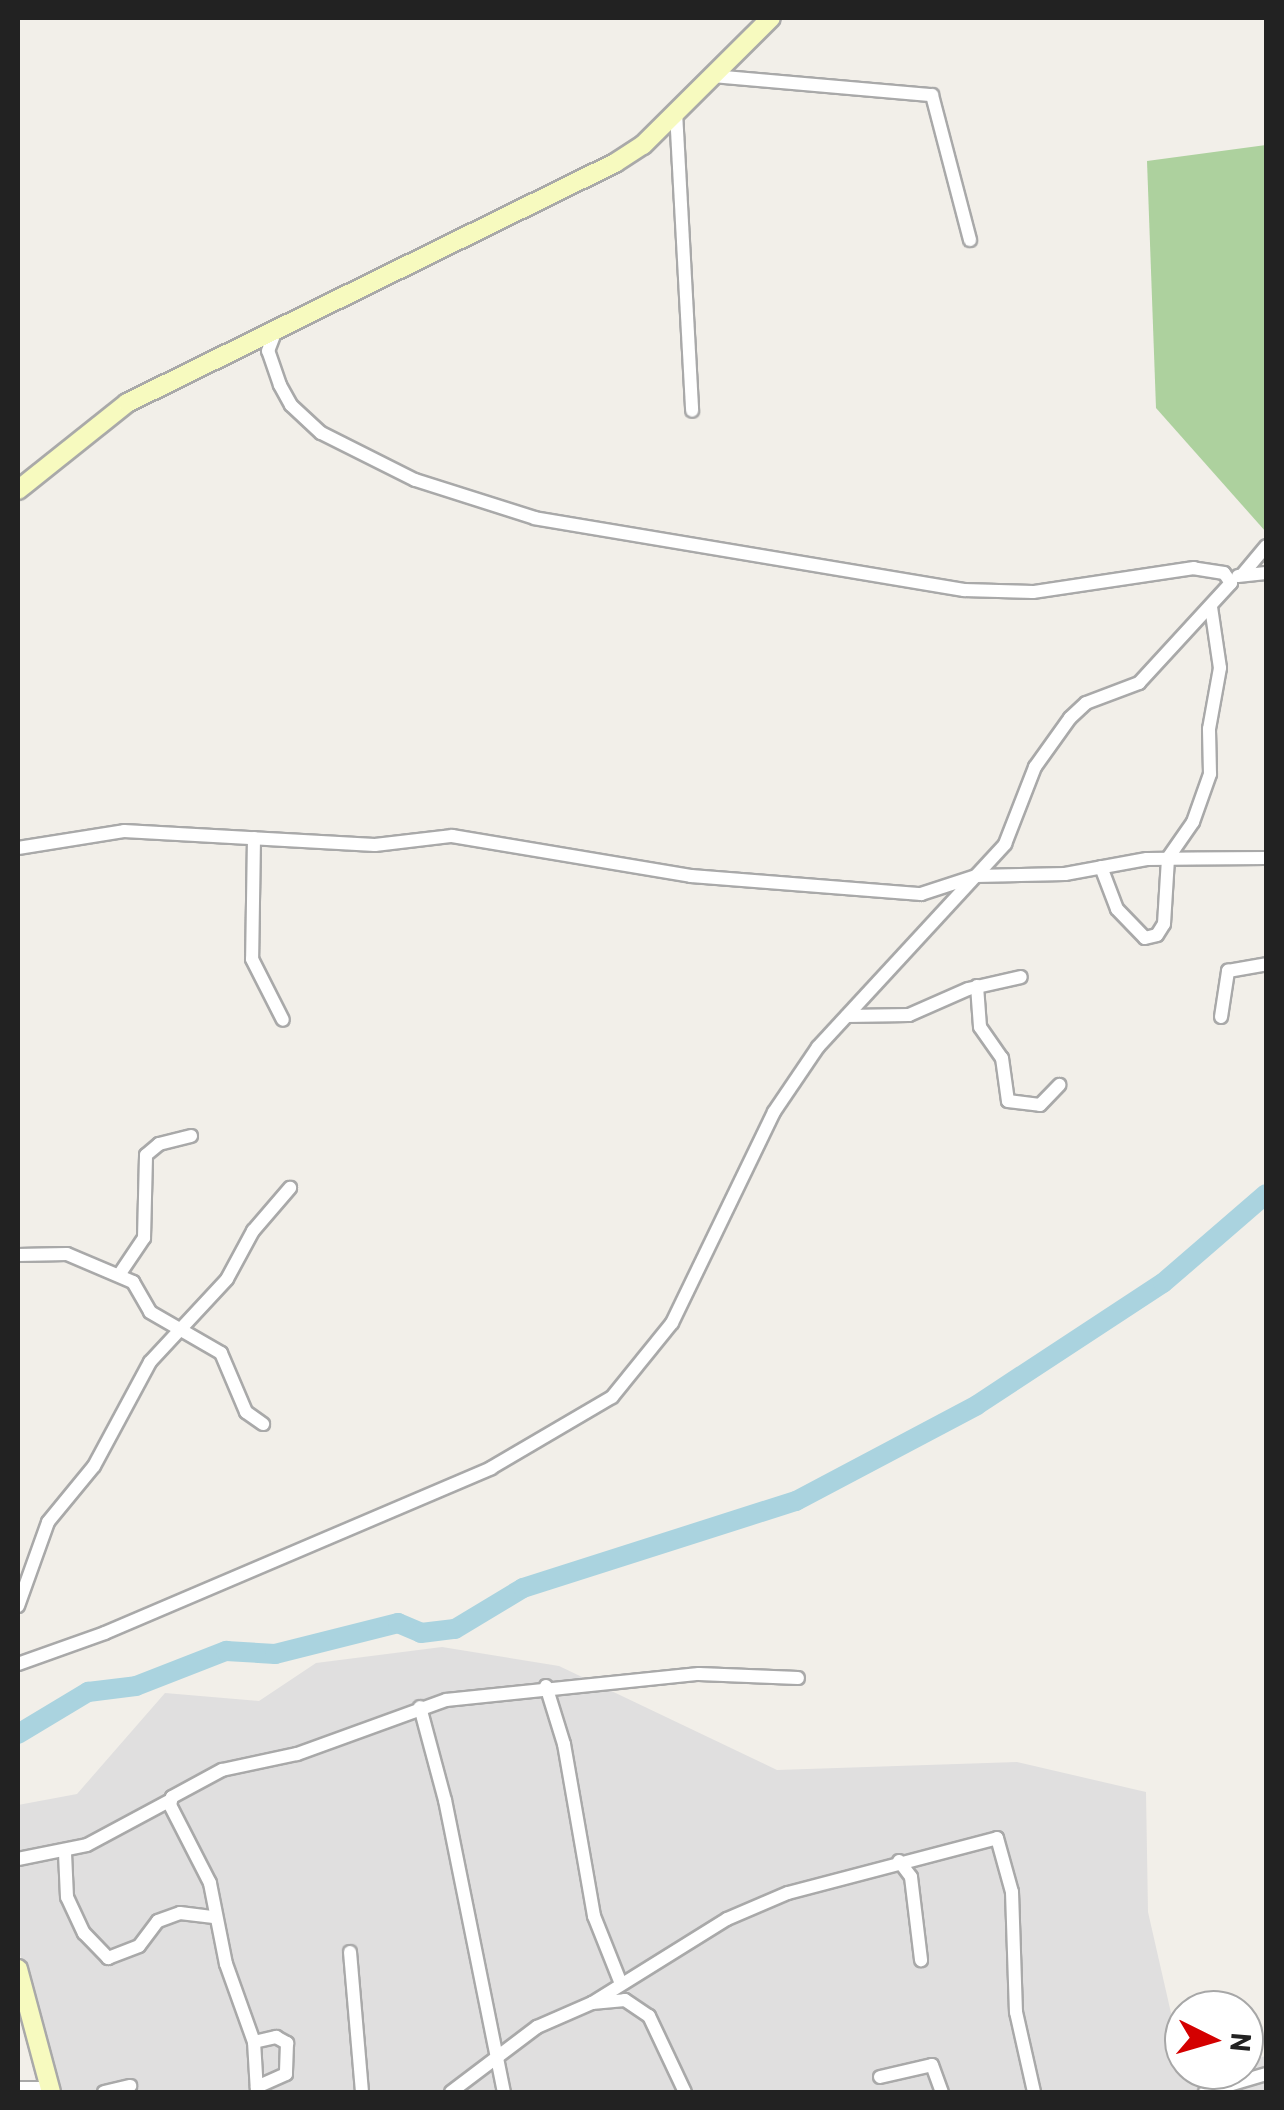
<!DOCTYPE html>
<html>
<head>
<meta charset="utf-8">
<style>
  body { margin:0 }
  #map { position:relative; width:1284px; height:2110px; overflow:hidden; background:#f2efe9; font-family:Barlow,sans-serif }
  div>[style] { position:absolute }
  .residential>* { inset:0; background:#e0dfdf }
  .forest>* { inset:0; background:#add19e }
  .river>* { height:20px; margin:-10px; padding:0 10px; transform-origin:10px; border-radius:10px; background:#aad3df }
  .roads { filter:drop-shadow(2px 0 #a9a9a9) drop-shadow(-2px 0 #a9a9a9) drop-shadow(0 2px #a9a9a9) drop-shadow(0 -2px #a9a9a9) }
  .street>* { height:12px; margin:-6px; padding:0 6px; transform-origin:6px; border-radius:6px; background:#fff }
  .secondary>* { height:18px; margin:-9px; padding:0 9px; transform-origin:9px; border-radius:9px; background:#f7fabf }
  span { translate:-50% -50%; white-space:nowrap; text-align:center; line-height:1.15; -webkit-text-stroke:9px #fff; paint-order:stroke }
  .frame { position:absolute; inset:0; border:20px solid #222; pointer-events:none }
  .north { position:absolute; left:1164px; top:1990px; width:100px; height:100px; box-sizing:border-box; background:#fff; border:2px solid #a7a7a7; border-radius:50%; rotate:95deg; font-size:28px; font-weight:700; line-height:40px; text-align:center; color:#222 }
  .north::after { content:''; display:block; margin:auto; width:35px; height:45px; background:#d40000; clip-path:polygon(50% 0,100% 100%,50% 72%,0 100%) }
</style>
</head>
<body>
<div id="map">
  <div class="residential">
    <i style="clip-path:polygon(442px 1647px,559px 1666px,777px 1770px,1017px 1762px,1146px 1792px,1148px 1912px,1184px 2070px,1187px 2076px,1244px 2070px,1244px 2061px,1266px 2056px,1266px 2092px,58px 2092px,18px 1947px,18px 1805px,77px 1794px,165px 1693px,259px 1701px,316px 1663px)"></i>
  </div>
  <div class="forest">
    <i style="clip-path:polygon(1266px 145px,1266px 532px,1156px 408px,1147px 161px)"></i>
  </div>
  <div class="river">
    <i style="left:18px;top:1734px;width:82px;rotate:-31deg"></i>
    <i style="left:88px;top:1692px;width:48px;rotate:-7.1deg"></i>
    <i style="left:136px;top:1686px;width:97px;rotate:-21.3deg"></i>
    <i style="left:226px;top:1651px;width:49px;rotate:3.5deg"></i>
    <i style="left:275px;top:1654px;width:127px;rotate:-14.1deg"></i>
    <i style="left:398px;top:1623px;width:25px;rotate:23deg"></i>
    <i style="left:421px;top:1633px;width:34px;rotate:-7deg"></i>
    <i style="left:455px;top:1629px;width:79px;rotate:-31.1deg"></i>
    <i style="left:523px;top:1588px;width:287px;rotate:-17.7deg"></i>
    <i style="left:796px;top:1501px;width:205px;rotate:-27.9deg"></i>
    <i style="left:977px;top:1405px;width:222px;rotate:-33.3deg"></i>
    <i style="left:1163px;top:1283px;width:136px;rotate:-40.8deg"></i>
  </div>
  <div class="roads">
    <div class="street">
      <i style="left:713px;top:76px;width:220px;rotate:5deg"></i>
      <i style="left:932px;top:95px;width:150px;rotate:75.3deg"></i>
      <i style="left:676px;top:112px;width:299px;rotate:86.9deg"></i>
      <i style="left:1242px;top:575px;width:38px;rotate:-50deg"></i>
      <i style="left:1238px;top:576px;width:28px;rotate:-6deg"></i>
      <i style="left:254px;top:838px;width:121px;rotate:90.9deg"></i>
      <i style="left:252px;top:959px;width:68px;rotate:63.1deg"></i>
      <i style="left:18px;top:848px;width:107px;rotate:-9.1deg"></i>
      <i style="left:124px;top:831px;width:251px;rotate:3.2deg"></i>
      <i style="left:375px;top:845px;width:78px;rotate:-6.7deg"></i>
      <i style="left:452px;top:836px;width:242px;rotate:9.5deg"></i>
      <i style="left:691px;top:876px;width:231px;rotate:4.5deg"></i>
      <i style="left:921px;top:894px;width:58px;rotate:-18.1deg"></i>
      <i style="left:976px;top:876px;width:89px;rotate:-1.3deg"></i>
      <i style="left:1065px;top:874px;width:83px;rotate:-10.4deg"></i>
      <i style="left:1147px;top:859px;width:119px;rotate:-0.5deg"></i>
      <i style="left:1101px;top:867px;width:45px;rotate:69.1deg"></i>
      <i style="left:1117px;top:909px;width:40px;rotate:46deg"></i>
      <i style="left:1145px;top:938px;width:12px;rotate:-14deg"></i>
      <i style="left:1157px;top:935px;width:13px;rotate:-58deg"></i>
      <i style="left:1164px;top:924px;width:66px;rotate:-86.5deg"></i>
      <i style="left:1168px;top:858px;width:44px;rotate:-55.2deg"></i>
      <i style="left:1193px;top:822px;width:51px;rotate:-70.5deg"></i>
      <i style="left:1210px;top:774px;width:45px;rotate:-91.3deg"></i>
      <i style="left:1209px;top:729px;width:62px;rotate:-79.8deg"></i>
      <i style="left:1220px;top:668px;width:62px;rotate:-98.4deg"></i>
      <i style="left:977px;top:986px;width:41px;rotate:85.8deg"></i>
      <i style="left:980px;top:1027px;width:38px;rotate:55deg"></i>
      <i style="left:1002px;top:1058px;width:43px;rotate:82.1deg"></i>
      <i style="left:1008px;top:1101px;width:32px;rotate:7deg"></i>
      <i style="left:1040px;top:1105px;width:28px;rotate:-46deg"></i>
      <i style="left:847px;top:1016px;width:62px;rotate:-0.9deg"></i>
      <i style="left:909px;top:1015px;width:64px;rotate:-23.8deg"></i>
      <i style="left:968px;top:989px;width:54px;rotate:-12.8deg"></i>
      <i style="left:1221px;top:1017px;width:47px;rotate:-81.3deg"></i>
      <i style="left:1228px;top:971px;width:39px;rotate:-10deg"></i>
      <i style="left:18px;top:1255px;width:49px;rotate:-1.2deg"></i>
      <i style="left:67px;top:1254px;width:72px;rotate:23deg"></i>
      <i style="left:133px;top:1282px;width:34px;rotate:60deg"></i>
      <i style="left:150px;top:1312px;width:82px;rotate:30deg"></i>
      <i style="left:221px;top:1353px;width:64px;rotate:67deg"></i>
      <i style="left:246px;top:1412px;width:21px;rotate:35deg"></i>
      <i style="left:119px;top:1275px;width:45px;rotate:-56deg"></i>
      <i style="left:144px;top:1238px;width:83px;rotate:-88.6deg"></i>
      <i style="left:146px;top:1155px;width:17px;rotate:-40deg"></i>
      <i style="left:159px;top:1144px;width:33px;rotate:-14deg"></i>
      <i style="left:18px;top:1606px;width:89px;rotate:-70.3deg"></i>
      <i style="left:48px;top:1522px;width:72px;rotate:-50.6deg"></i>
      <i style="left:94px;top:1466px;width:118px;rotate:-61.7deg"></i>
      <i style="left:150px;top:1362px;width:113px;rotate:-47.1deg"></i>
      <i style="left:227px;top:1279px;width:55px;rotate:-61.6deg"></i>
      <i style="left:253px;top:1231px;width:57px;rotate:-49.3deg"></i>
      <i style="left:18px;top:1664px;width:92px;rotate:-19.6deg"></i>
      <i style="left:105px;top:1633px;width:420px;rotate:-23.1deg"></i>
      <i style="left:491px;top:1468px;width:140px;rotate:-30.4deg"></i>
      <i style="left:612px;top:1397px;width:95px;rotate:-51deg"></i>
      <i style="left:672px;top:1323px;width:234px;rotate:-64.2deg"></i>
      <i style="left:774px;top:1112px;width:78px;rotate:-55.9deg"></i>
      <i style="left:818px;top:1047px;width:276px;rotate:-47.3deg"></i>
      <i style="left:1005px;top:844px;width:83px;rotate:-68.7deg"></i>
      <i style="left:1035px;top:767px;width:60px;rotate:-54.5deg"></i>
      <i style="left:1070px;top:718px;width:22px;rotate:-43deg"></i>
      <i style="left:1086px;top:703px;width:57px;rotate:-20.7deg"></i>
      <i style="left:1139px;top:683px;width:136px;rotate:-47.4deg"></i>
      <i style="left:1231px;top:583px;width:12px;rotate:-125deg"></i>
      <i style="left:1224px;top:573px;width:30px;rotate:-171deg"></i>
      <i style="left:1194px;top:568px;width:163px;rotate:171.5deg"></i>
      <i style="left:1033px;top:592px;width:69px;rotate:-178.3deg"></i>
      <i style="left:964px;top:590px;width:435px;rotate:-170.5deg"></i>
      <i style="left:535px;top:518px;width:126px;rotate:-162.4deg"></i>
      <i style="left:415px;top:480px;width:105px;rotate:-153.4deg"></i>
      <i style="left:321px;top:433px;width:41px;rotate:-137deg"></i>
      <i style="left:291px;top:405px;width:23px;rotate:-119deg"></i>
      <i style="left:280px;top:385px;width:36px;rotate:-109deg"></i>
      <i style="left:268px;top:351px;width:22px;rotate:-69deg"></i>
      <i style="left:546px;top:1686px;width:61px;rotate:72.8deg"></i>
      <i style="left:564px;top:1744px;width:175px;rotate:80.1deg"></i>
      <i style="left:594px;top:1916px;width:73px;rotate:68.3deg"></i>
      <i style="left:420px;top:1707px;width:96px;rotate:75deg"></i>
      <i style="left:445px;top:1800px;width:298px;rotate:78.6deg"></i>
      <i style="left:65px;top:1853px;width:44px;rotate:87.4deg"></i>
      <i style="left:67px;top:1897px;width:40px;rotate:65deg"></i>
      <i style="left:84px;top:1933px;width:35px;rotate:46deg"></i>
      <i style="left:108px;top:1958px;width:33px;rotate:-21deg"></i>
      <i style="left:139px;top:1946px;width:31px;rotate:-53deg"></i>
      <i style="left:158px;top:1921px;width:23px;rotate:-20deg"></i>
      <i style="left:180px;top:1913px;width:34px;rotate:7deg"></i>
      <i style="left:18px;top:1859px;width:70px;rotate:-11.5deg"></i>
      <i style="left:87px;top:1845px;width:93px;rotate:-28.2deg"></i>
      <i style="left:899px;top:1861px;width:20px;rotate:53deg"></i>
      <i style="left:911px;top:1877px;width:84px;rotate:83.1deg"></i>
      <i style="left:350px;top:1952px;width:141px;rotate:85.1deg"></i>
      <i style="left:592px;top:2003px;width:159px;rotate:-31.9deg"></i>
      <i style="left:727px;top:1919px;width:66px;rotate:-23.1deg"></i>
      <i style="left:788px;top:1893px;width:216px;rotate:-14.7deg"></i>
      <i style="left:997px;top:1838px;width:56px;rotate:74.5deg"></i>
      <i style="left:1012px;top:1892px;width:120px;rotate:88.1deg"></i>
      <i style="left:1016px;top:2012px;width:82px;rotate:77.3deg"></i>
      <i style="left:254px;top:2042px;width:23px;rotate:-13deg"></i>
      <i style="left:276px;top:2037px;width:13px;rotate:29deg"></i>
      <i style="left:287px;top:2043px;width:31px;rotate:92deg"></i>
      <i style="left:286px;top:2074px;width:32px;rotate:156deg"></i>
      <i style="left:880px;top:2077px;width:53px;rotate:-13deg"></i>
      <i style="left:932px;top:2065px;width:29px;rotate:70deg"></i>
      <i style="left:18px;top:2088px;width:32px"></i>
      <i style="left:104px;top:2092px;width:27px;rotate:-13deg"></i>
      <i style="left:257px;top:2092px;width:50px;rotate:-93.4deg"></i>
      <i style="left:254px;top:2042px;width:83px;rotate:-109.7deg"></i>
      <i style="left:226px;top:1964px;width:83px;rotate:-101.2deg"></i>
      <i style="left:210px;top:1883px;width:88px;rotate:-117.1deg"></i>
      <i style="left:170px;top:1805px;width:8px;rotate:-76deg"></i>
      <i style="left:172px;top:1797px;width:57px;rotate:-28.4deg"></i>
      <i style="left:222px;top:1770px;width:77px;rotate:-12deg"></i>
      <i style="left:297px;top:1754px;width:158px;rotate:-19.9deg"></i>
      <i style="left:446px;top:1700px;width:254px;rotate:-5.9deg"></i>
      <i style="left:699px;top:1674px;width:99px;rotate:2.3deg"></i>
      <i style="left:451px;top:2092px;width:108px;rotate:-37.1deg"></i>
      <i style="left:537px;top:2027px;width:60px;rotate:-23.6deg"></i>
      <i style="left:592px;top:2003px;width:33px;rotate:-5deg"></i>
      <i style="left:625px;top:2000px;width:29px;rotate:34deg"></i>
      <i style="left:649px;top:2016px;width:84px;rotate:64.7deg"></i>
      <i style="left:1205px;top:2092px;width:64px;rotate:-16.4deg"></i>
    </div>
    <div class="secondary">
      <i style="left:18px;top:490px;width:139px;rotate:-38.6deg"></i>
      <i style="left:127px;top:403px;width:544px;rotate:-26.19deg"></i>
      <i style="left:615px;top:163px;width:33px;rotate:-33deg"></i>
      <i style="left:643px;top:145px;width:180px;rotate:-44.8deg"></i>
      <i style="left:18px;top:1969px;width:127px;rotate:75deg"></i>
    </div>
  </div>
  <div class="frame"></div>
  <div class="north">N</div>
</div>
</body>
</html>
